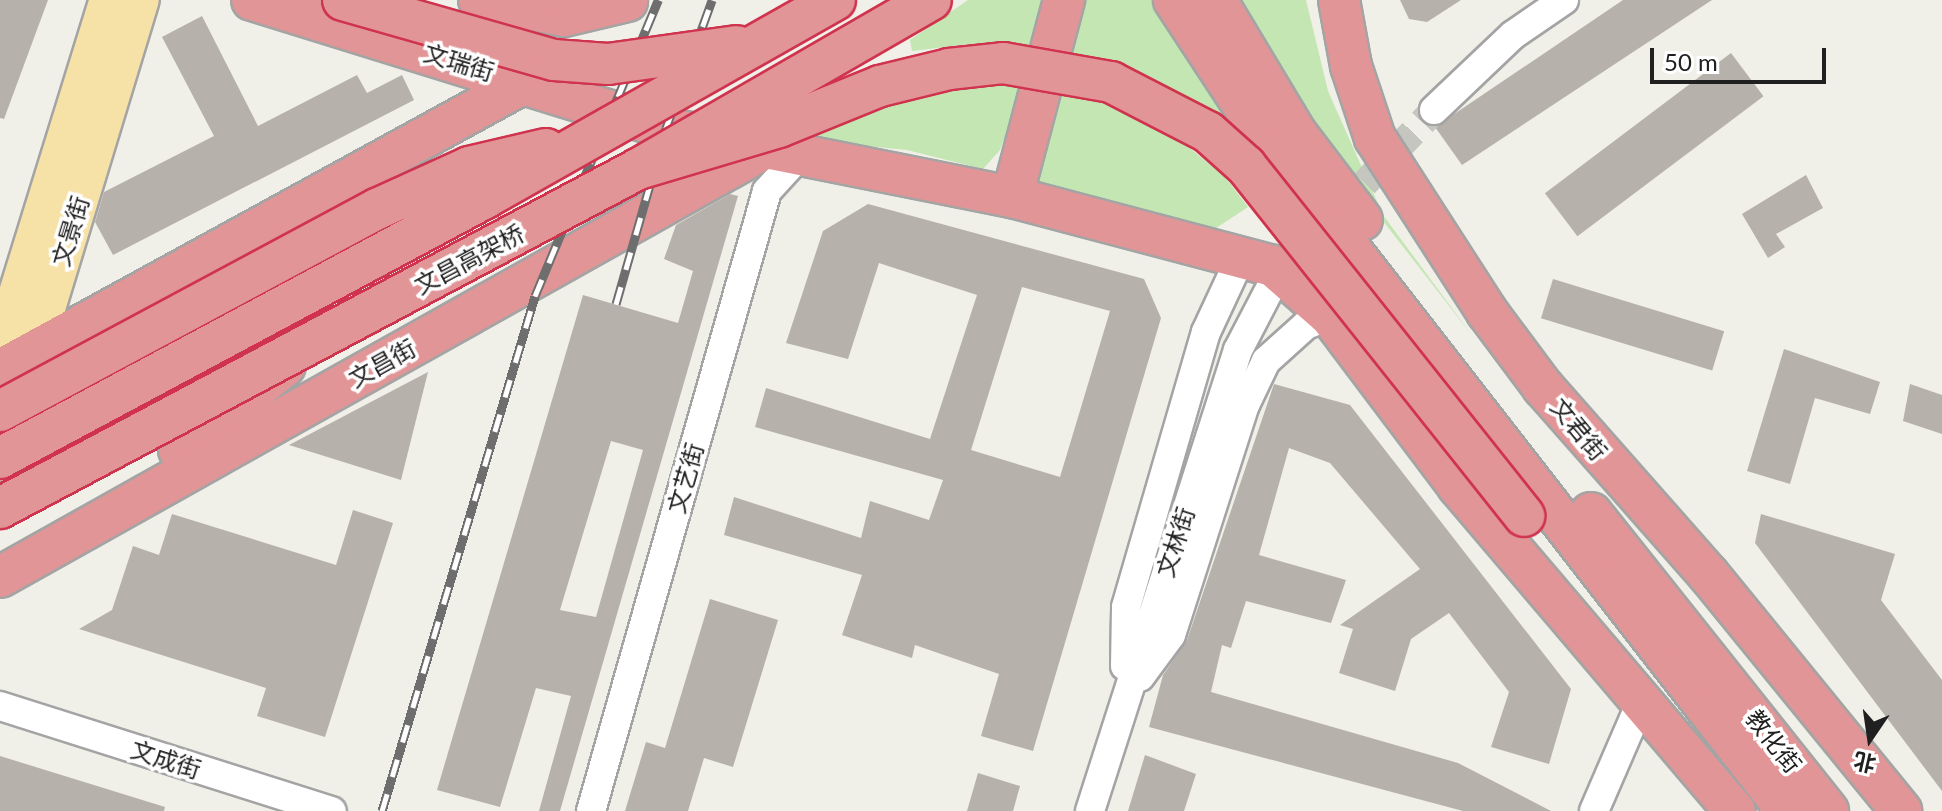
<!DOCTYPE html>
<html>
<head>
<meta charset="utf-8">
<style>
  body { margin:0 }
  #map { position:relative; width:1942px; height:811px; overflow:hidden; background:#f0efe8; font-family:Lato,"Noto Sans SC",sans-serif }
  div>[style] { position:absolute }
  .grass>* { inset:0; background:#c3e6b2 }
  .building>* { inset:0; background:#b6b1aa; transform-origin:0 0 }
  .minor-tunnel>* { height:28px; margin-top:-14px; transform-origin:0; background:repeating-linear-gradient(90deg,#c6c6c0 0 28px,transparent 0 42px) }
  .roads { filter:drop-shadow(2px 0 #a4a4a4) drop-shadow(-2px 0 #a4a4a4) drop-shadow(0 2px #a4a4a4) drop-shadow(0 -2px #a4a4a4) }
  .minor>* { height:28px; margin:-14px; padding:0 14px; transform-origin:14px; border-radius:14px; background:#fff }
  .major>* { height:36px; margin:-18px; padding:0 18px; transform-origin:18px; border-radius:18px; background:#f6e1a7 }
  .highway>* { height:40px; margin:-20px; padding:0 20px; transform-origin:20px; border-radius:20px; background:#e29597 }
  .rail>* { height:9px; margin-top:-4.5px; transform-origin:0; background:repeating-linear-gradient(90deg,#fff 0 18px,#6e6e6e 0 36px); box-sizing:border-box; border-block:2px solid #6e6e6e }
  .bridges { filter:drop-shadow(2px 0 #d0334e) drop-shadow(-2px 0 #d0334e) drop-shadow(0 2px #d0334e) drop-shadow(0 -2px #d0334e) }
  .highway-bridge>* { height:40px; margin:-20px; padding:0 20px; transform-origin:20px; border-radius:20px; background:#e29597 }
  span { translate:-50% -50%; white-space:nowrap; text-align:center; line-height:1.15; -webkit-text-stroke:7px #fff; paint-order:stroke }
  .street-label { font-size:24px; color:#202020 }
  .north { position:absolute; left:1830px; top:699px; width:80px; height:80px; -webkit-text-stroke:6px #fff; paint-order:stroke; rotate:193deg; font-size:22px; font-weight:700; line-height:32px; text-align:center; color:#202020 }
  .north::after { content:''; display:block; margin:auto; width:28px; height:36px; background:#202020; clip-path:polygon(50% 0,100% 100%,50% 72%,0 100%) }
  .scale { position:absolute; left:1650px; top:48px; width:176px; height:36px; box-sizing:border-box; border:4px solid #202020; border-top:0; padding-left:10px; font-size:24px; line-height:28px; white-space:nowrap; color:#202020; -webkit-text-stroke:6px #fff; paint-order:stroke }
</style>
</head>
<body>
<div id="map">
  <div class="grass">
    <i style="clip-path:polygon(968px 0,1049px 0,1038px 47px,970px 44px,912px 51px,910px 40px)"></i>
    <i style="clip-path:polygon(1081px 0,1158px 0,1296px 205px,1224px 123px,1173px 90px,1071px 54px)"></i>
    <i style="clip-path:polygon(1228px 0,1306px 0,1328px 91px,1383px 215px,1471px 334px,1316px 135px)"></i>
    <i style="clip-path:polygon(964px 81px,1025px 82px,1000px 150px,983px 169px,907px 150px,786px 138px,855px 100px)"></i>
    <i style="clip-path:polygon(1062px 86px,1091px 93px,1170px 132px,1225px 177px,1248px 207px,1204px 236px,1030px 188px,1034px 148px)"></i>
  </div>
  <div class="building">
    <i style="clip-path:polygon(0 0,48px 0,4px 119px,0 118px)"></i>
    <i style="clip-path:polygon(1400px 0,1461px 0,1427px 22px,1409px 19px)"></i>
    <i style="clip-path:polygon(1623px 0,1712px 0,1462px 165px,1435px 127px)"></i>
    <i style="clip-path:polygon(202px 16px,258px 126px,357px 75px,367px 93px,402px 75px,414px 100px,113px 255px,95px 222px,104px 192px,214px 136px,162px 37px)"></i>
    <i style="left:1731px;top:53px;width:54px;height:233px;rotate:53deg"></i>
    <i style="clip-path:polygon(1806px 175px,1823px 208px,1776px 234px,1785px 247px,1768px 258px,1742px 214px)"></i>
    <i style="clip-path:polygon(evenodd,730px 194px,738px 196px,560px 811px,539px 811px,571px 696px,536px 688px,500px 807px,437px 790px,583px 295px,678px 323px,693px 271px,664px 259px,676px 225px,730px 194px,611px 441px,643px 450px,596px 617px,560px 610px,611px 441px)"></i>
    <i style="clip-path:polygon(evenodd,868px 204px,1144px 279px,1161px 318px,1033px 751px,981px 736px,999px 674px,915px 645px,912px 658px,842px 635px,862px 575px,724px 535px,734px 497px,861px 538px,870px 501px,929px 520px,943px 480px,755px 427px,766px 388px,930px 439px,977px 295px,879px 263px,848px 359px,786px 343px,823px 231px,868px 204px,1022px 287px,1110px 311px,1060px 477px,971px 450px,1022px 287px)"></i>
    <i style="left:1553px;top:279px;width:179px;height:41px;rotate:17deg"></i>
    <i style="clip-path:polygon(1784px 349px,1880px 382px,1870px 414px,1815px 398px,1790px 484px,1747px 471px)"></i>
    <i style="clip-path:polygon(428px 372px,401px 480px,289px 445px)"></i>
    <i style="clip-path:polygon(1274px 384px,1350px 405px,1571px 689px,1549px 764px,1491px 747px,1509px 692px,1449px 613px,1411px 639px,1395px 691px,1339px 673px,1353px 629px,1340px 625px,1420px 569px,1330px 463px,1289px 448px,1259px 555px,1346px 580px,1331px 623px,1246px 601px,1231px 648px,1222px 645px,1211px 692px,1458px 763px,1551px 811px,1463px 811px,1149px 727px,1163px 675px,1187px 640px)"></i>
    <i style="clip-path:polygon(1910px 384px,1942px 395px,1942px 434px,1903px 421px)"></i>
    <i style="clip-path:polygon(353px 510px,393px 523px,325px 737px,257px 716px,266px 688px,79px 629px,112px 610px,133px 546px,159px 555px,172px 514px,336px 565px)"></i>
    <i style="clip-path:polygon(1761px 514px,1895px 554px,1881px 600px,1942px 680px,1942px 791px,1755px 543px)"></i>
    <i style="clip-path:polygon(710px 599px,778px 620px,733px 767px,704px 758px,688px 811px,625px 811px,646px 742px,665px 748px)"></i>
    <i style="clip-path:polygon(1145px 755px,1196px 774px,1184px 811px,1128px 811px)"></i>
    <i style="clip-path:polygon(0 756px,165px 807px,164px 811px,0 811px)"></i>
    <i style="clip-path:polygon(978px 773px,1020px 786px,1013px 811px,967px 811px)"></i>
  </div>
  <div class="minor-tunnel">
    <i style="left:1336px;top:214px;width:143px;rotate:-46.7deg"></i>
  </div>
  <div class="roads">
    <div class="minor">
      <i style="left:1434px;top:110px;width:109px;rotate:-43.5deg"></i>
      <i style="left:1513px;top:35px;width:62px;rotate:-34.5deg"></i>
      <i style="left:1125px;top:666px;width:59px;rotate:-89deg"></i>
      <i style="left:1126px;top:607px;width:286px;rotate:-73.8deg"></i>
      <i style="left:1206px;top:332px;width:83px;rotate:-65deg"></i>
      <i style="left:1140px;top:677px;width:52px;rotate:-53.6deg"></i>
      <i style="left:1171px;top:635px;width:242px;rotate:-72.2deg"></i>
      <i style="left:1245px;top:405px;width:49px;rotate:-64.5deg"></i>
      <i style="left:1266px;top:361px;width:54px;rotate:-42deg"></i>
      <i style="left:1306px;top:325px;width:26px;rotate:-21deg"></i>
      <i style="left:0;top:706px;width:348px;rotate:17.6deg"></i>
      <i style="left:591px;top:811px;width:644px;rotate:-74.15deg"></i>
      <i style="left:767px;top:191px;width:47px;rotate:-47.6deg"></i>
      <i style="left:1090px;top:811px;width:484px;rotate:-72.2deg"></i>
      <i style="left:1238px;top:350px;width:80px;rotate:-62.5deg"></i>
      <i style="left:1594px;top:811px;width:121px;rotate:-66.6deg"></i>
    </div>
    <div class="major">
      <i style="left:0;top:348px;width:364px;rotate:-72.8deg"></i>
      <i style="left:0;top:463px;width:484px;rotate:-73.1deg"></i>
    </div>
    <div class="highway">
      <i style="left:252px;top:0;width:433px;rotate:17.2deg"></i>
      <i style="left:666px;top:128px;width:353px;rotate:11.3deg"></i>
      <i style="left:1012px;top:197px;width:270px;rotate:14.8deg"></i>
      <i style="left:1273px;top:266px;width:76px;rotate:41.3deg"></i>
      <i style="left:1330px;top:316px;width:213px;rotate:53deg"></i>
      <i style="left:1458px;top:486px;width:427px;rotate:49.6deg"></i>
      <i style="left:479px;top:0;width:86px;rotate:10.7deg"></i>
      <i style="left:564px;top:16px;width:65px;rotate:-13.4deg"></i>
      <i style="left:1174px;top:0;width:178px;rotate:56.7deg"></i>
      <i style="left:1272px;top:149px;width:839px;rotate:52.12deg"></i>
      <i style="left:1216px;top:0;width:155px;rotate:59deg"></i>
      <i style="left:1296px;top:133px;width:109px;rotate:52.8deg"></i>
      <i style="left:1339px;top:0;width:67px;rotate:79.7deg"></i>
      <i style="left:1351px;top:66px;width:76px;rotate:71.6deg"></i>
      <i style="left:1375px;top:138px;width:207px;rotate:57.2deg"></i>
      <i style="left:1487px;top:312px;width:94px;rotate:53.3deg"></i>
      <i style="left:1543px;top:387px;width:249px;rotate:48.6deg"></i>
      <i style="left:1708px;top:574px;width:306px;rotate:50.8deg"></i>
      <i style="left:1012px;top:197px;width:204px;rotate:-75.2deg"></i>
      <i style="left:0;top:370px;width:597px;rotate:-28.71deg"></i>
      <i style="left:179px;top:450px;width:135px;rotate:-38.4deg"></i>
      <i style="left:1591px;top:513px;width:381px;rotate:51.5deg"></i>
      <i style="left:0;top:577px;width:876px;rotate:-29.26deg"></i>
    </div>
  </div>
  <div class="rail">
    <i style="left:616px;top:304px;width:183px;rotate:-74.1deg"></i>
    <i style="left:666px;top:128px;width:136px;rotate:-70.2deg"></i>
    <i style="left:382px;top:811px;width:537px;rotate:-73.45deg"></i>
    <i style="left:535px;top:296px;width:321px;rotate:-67.4deg"></i>
  </div>
  <div class="bridges">
    <div class="highway-bridge">
      <i style="left:343px;top:0;width:219px;rotate:15.9deg"></i>
      <i style="left:554px;top:60px;width:54px;rotate:4.2deg"></i>
      <i style="left:608px;top:64px;width:130px;rotate:-7.9deg"></i>
      <i style="left:638px;top:169px;width:147px;rotate:-16.6deg"></i>
      <i style="left:779px;top:127px;width:109px;rotate:-22.1deg"></i>
      <i style="left:880px;top:86px;width:71px;rotate:-13.8deg"></i>
      <i style="left:949px;top:69px;width:54px;rotate:-6.3deg"></i>
      <i style="left:1003px;top:63px;width:110px;rotate:10deg"></i>
      <i style="left:1111px;top:82px;width:109px;rotate:27.3deg"></i>
      <i style="left:1208px;top:132px;width:51px;rotate:41.8deg"></i>
      <i style="left:1246px;top:166px;width:447px;rotate:51.5deg"></i>
      <i style="left:0;top:411px;width:428px;rotate:-28.2deg"></i>
      <i style="left:377px;top:209px;width:101px;rotate:-24.5deg"></i>
      <i style="left:469px;top:167px;width:79px;rotate:-13.2deg"></i>
      <i style="left:0;top:458px;width:550px;rotate:-28.19deg"></i>
      <i style="left:485px;top:198px;width:402px;rotate:-29.5deg"></i>
      <i style="left:0;top:508px;width:722px;rotate:-27.98deg"></i>
      <i style="left:638px;top:169px;width:338px;rotate:-30deg"></i>
    </div>
  </div>
  <div class="street-label">
    <span style="left:459px;top:62px;rotate:17deg">文瑞街</span>
    <span style="left:70px;top:231px;rotate:-73deg">文景街</span>
    <span style="left:469px;top:259px;rotate:-28deg">文昌高架桥</span>
    <span style="left:382px;top:363px;rotate:-29deg">文昌街</span>
    <span style="left:1579px;top:429px;rotate:50deg">文君街</span>
    <span style="left:685px;top:478px;rotate:-74deg">文艺街</span>
    <span style="left:1175px;top:542px;rotate:-72deg">文林街</span>
    <span style="left:1774px;top:741px;rotate:52deg">教化街</span>
    <span style="left:166px;top:759px;rotate:18deg">文成街</span>
  </div>
  <div class="north">北</div>
  <div class="scale">50 m</div>
</div>
</body>
</html>
